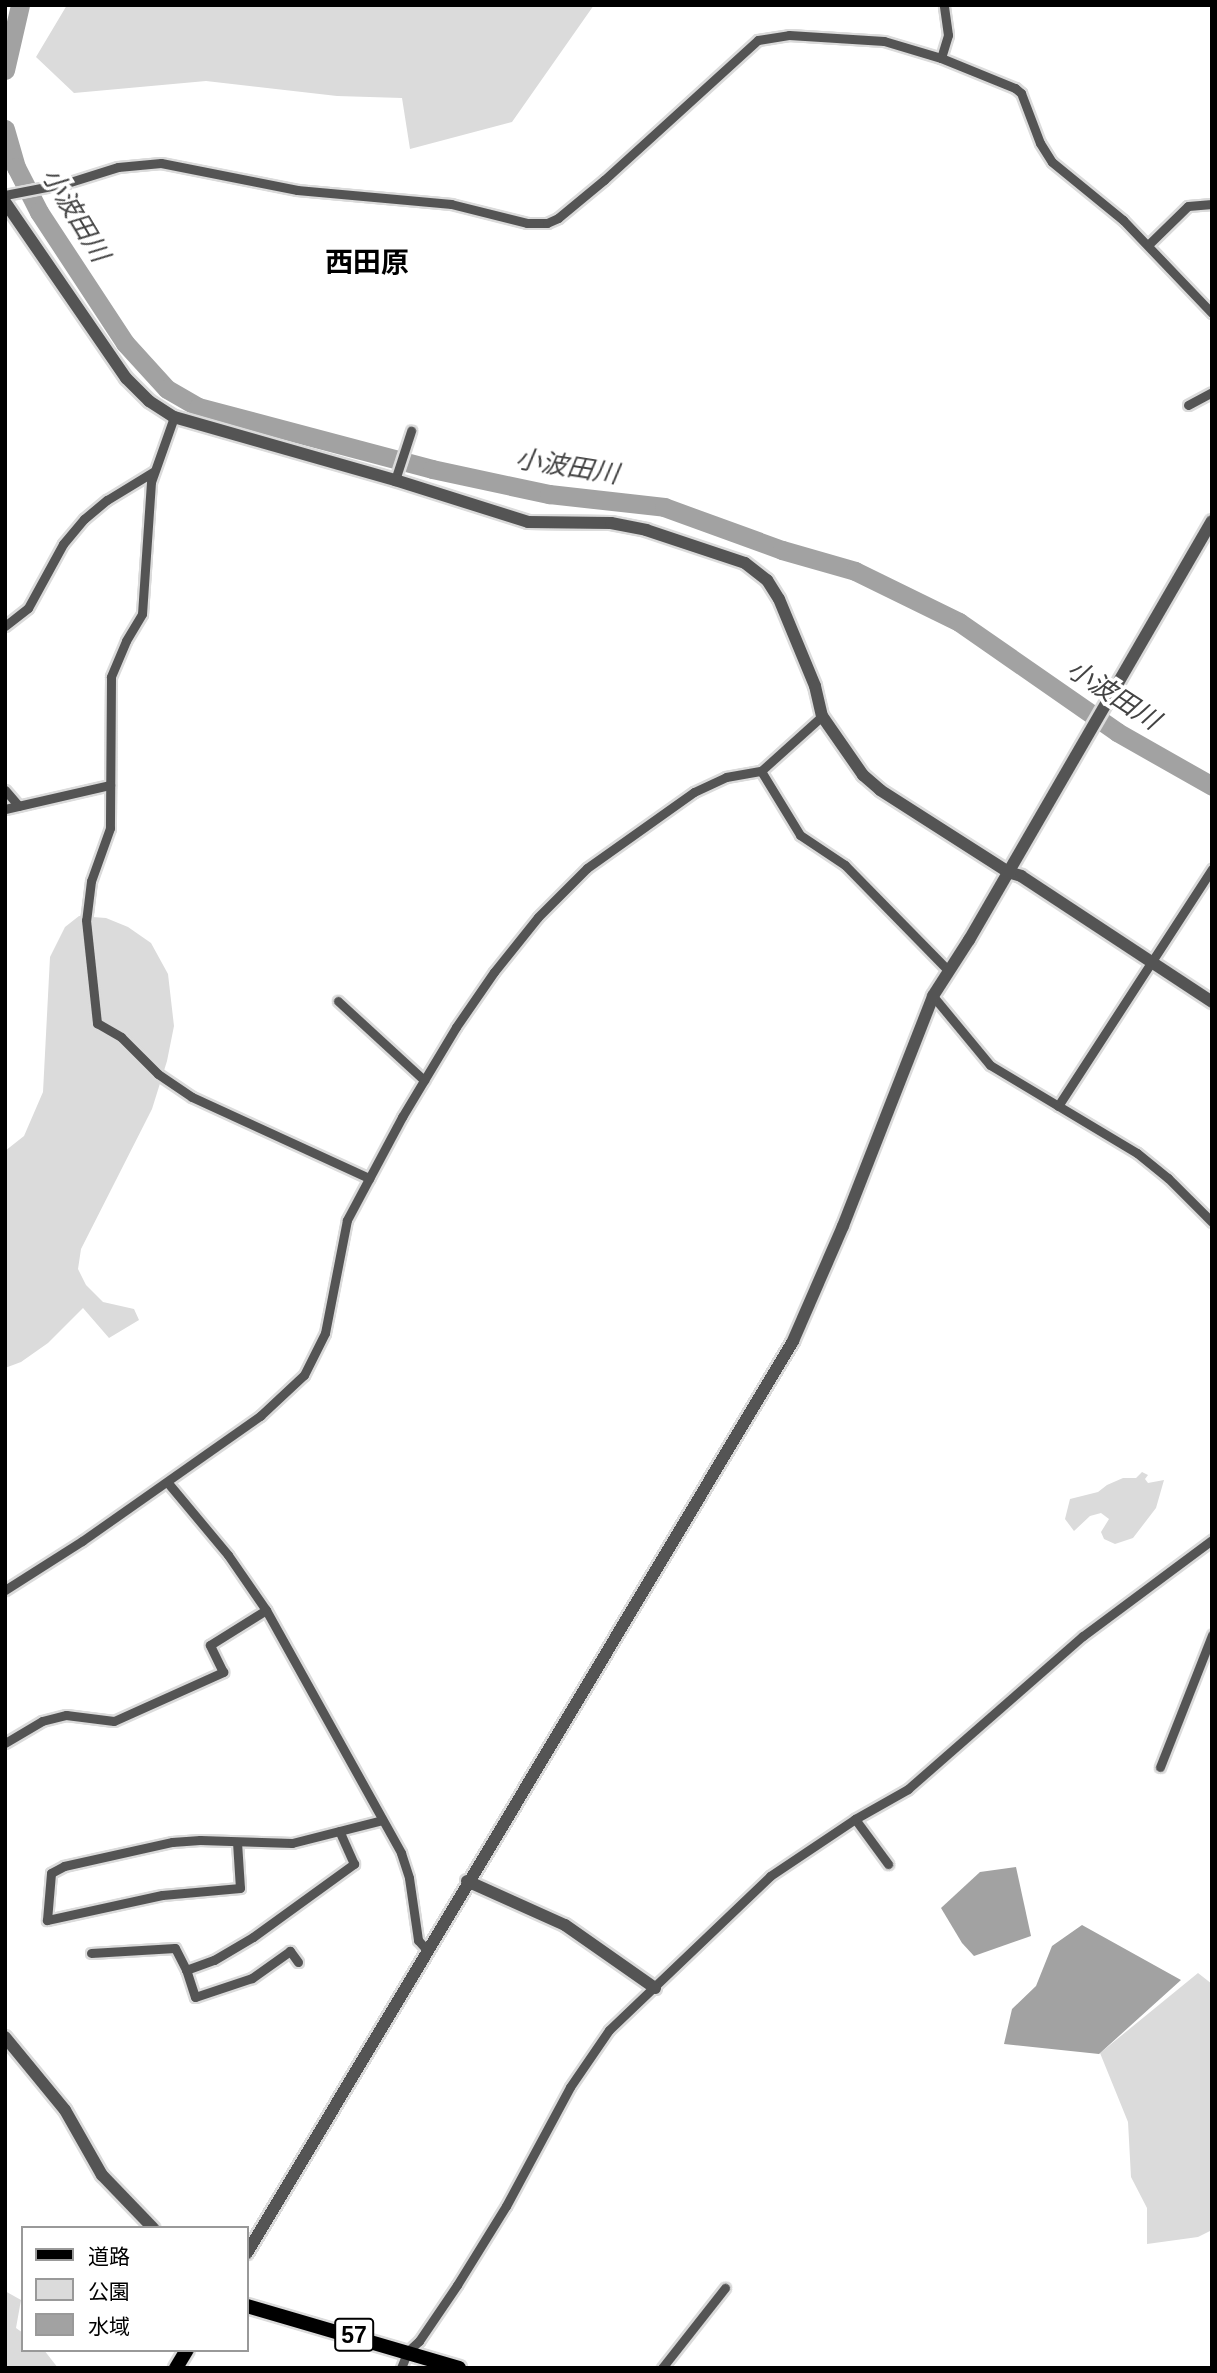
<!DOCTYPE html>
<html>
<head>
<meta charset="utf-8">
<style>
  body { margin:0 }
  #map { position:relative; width:1217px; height:2373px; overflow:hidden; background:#fff; font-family:Helvetica,"Noto Sans JP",sans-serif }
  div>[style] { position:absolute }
  .green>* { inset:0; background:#dbdbdb }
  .water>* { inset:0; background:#a2a2a2 }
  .river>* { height:19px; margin:-9.5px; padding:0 9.5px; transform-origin:9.5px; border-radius:9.5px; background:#a2a2a2 }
  .roads { filter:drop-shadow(2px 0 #dbdbdb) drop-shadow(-2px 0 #dbdbdb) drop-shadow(0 2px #dbdbdb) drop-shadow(0 -2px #dbdbdb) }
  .minor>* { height:9px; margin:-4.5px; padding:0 4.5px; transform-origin:4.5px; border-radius:4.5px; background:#545454 }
  .tertiary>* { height:12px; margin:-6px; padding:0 6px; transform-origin:6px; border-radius:6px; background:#545454 }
  .primary>* { height:14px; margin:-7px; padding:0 7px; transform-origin:7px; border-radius:7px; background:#000 }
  span { translate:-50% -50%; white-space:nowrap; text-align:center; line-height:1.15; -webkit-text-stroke:7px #fff; paint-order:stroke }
  .shield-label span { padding:2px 5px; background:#fff; border:2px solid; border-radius:5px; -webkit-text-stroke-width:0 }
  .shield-label { font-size:23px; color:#000; font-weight:700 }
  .water-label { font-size:26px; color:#434343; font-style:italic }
  .quarter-label { font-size:28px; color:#000; font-weight:700 }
  .frame { position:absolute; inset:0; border:7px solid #000; pointer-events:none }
  .legend { position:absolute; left:21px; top:2226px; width:228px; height:126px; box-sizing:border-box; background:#fff; border:2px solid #999; margin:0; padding:9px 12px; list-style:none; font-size:21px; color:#000 }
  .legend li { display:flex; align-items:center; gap:14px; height:35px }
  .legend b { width:35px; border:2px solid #999 }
</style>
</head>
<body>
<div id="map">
  <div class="green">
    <i style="clip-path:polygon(67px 5px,594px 5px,512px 122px,410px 149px,402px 98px,337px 96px,206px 81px,74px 93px,36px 57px)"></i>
    <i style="clip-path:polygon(79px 916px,106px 918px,128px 927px,151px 943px,168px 974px,174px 1026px,167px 1061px,152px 1109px,81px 1249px,78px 1269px,86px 1285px,103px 1302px,134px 1309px,139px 1320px,109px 1338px,83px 1308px,48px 1343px,21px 1362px,5px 1368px,5px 1151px,24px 1136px,43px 1092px,50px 957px,65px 927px)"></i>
    <i style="clip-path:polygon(1142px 1472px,1148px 1475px,1145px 1479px,1148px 1483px,1164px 1480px,1156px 1508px,1133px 1538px,1115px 1544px,1104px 1539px,1101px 1532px,1109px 1519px,1101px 1513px,1090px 1516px,1074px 1531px,1065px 1519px,1070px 1499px,1098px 1492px,1107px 1485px,1123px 1478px,1136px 1478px)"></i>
    <i style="clip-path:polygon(1198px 1973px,1212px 1984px,1212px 2230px,1198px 2237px,1147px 2244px,1147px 2208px,1131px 2177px,1128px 2122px,1100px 2053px)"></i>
    <i style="clip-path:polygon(5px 2291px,21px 2300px,16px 2328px,23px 2333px,23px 2350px,44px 2350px,58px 2368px,5px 2368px)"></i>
  </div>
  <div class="water">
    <i style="clip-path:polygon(1016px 1867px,1031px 1936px,974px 1956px,962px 1943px,941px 1908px,980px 1872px)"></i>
    <i style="clip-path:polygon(1082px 1925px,1181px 1980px,1099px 2054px,1004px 2044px,1012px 2009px,1036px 1986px,1052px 1946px)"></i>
  </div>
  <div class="river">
    <i style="left:5px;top:70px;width:67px;rotate:-77deg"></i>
    <i style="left:5px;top:129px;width:40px;rotate:74deg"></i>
    <i style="left:16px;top:167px;width:51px;rotate:62.9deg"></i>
    <i style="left:39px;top:212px;width:157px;rotate:56.7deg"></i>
    <i style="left:125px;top:343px;width:62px;rotate:47.6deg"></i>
    <i style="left:167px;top:389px;width:36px;rotate:30deg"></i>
    <i style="left:198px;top:407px;width:242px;rotate:14.8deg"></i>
    <i style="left:432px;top:469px;width:120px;rotate:12.1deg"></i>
    <i style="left:549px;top:494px;width:116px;rotate:6.4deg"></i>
    <i style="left:664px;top:507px;width:126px;rotate:20deg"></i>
    <i style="left:782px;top:550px;width:76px;rotate:16deg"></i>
    <i style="left:855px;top:571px;width:116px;rotate:26.1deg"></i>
    <i style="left:959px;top:622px;width:193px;rotate:34.8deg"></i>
    <i style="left:1117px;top:732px;width:109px;rotate:29.6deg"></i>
  </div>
  <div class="roads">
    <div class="minor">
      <i style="left:941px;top:58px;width:24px;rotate:-73deg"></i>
      <i style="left:948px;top:35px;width:30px;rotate:-98deg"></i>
      <i style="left:5px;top:195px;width:63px;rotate:-11deg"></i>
      <i style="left:67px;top:183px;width:53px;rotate:-17.4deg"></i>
      <i style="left:118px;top:167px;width:43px;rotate:-5.3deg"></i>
      <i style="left:161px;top:163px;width:139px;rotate:11.2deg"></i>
      <i style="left:297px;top:190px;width:155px;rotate:5.2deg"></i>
      <i style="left:451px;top:204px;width:78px;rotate:14deg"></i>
      <i style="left:527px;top:223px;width:20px"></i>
      <i style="left:547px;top:223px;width:12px;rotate:-24deg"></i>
      <i style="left:558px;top:218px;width:60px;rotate:-39.6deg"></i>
      <i style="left:604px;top:180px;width:208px;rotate:-42.3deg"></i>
      <i style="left:758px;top:40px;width:31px;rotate:-9deg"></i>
      <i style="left:789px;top:35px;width:95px;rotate:3.6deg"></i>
      <i style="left:884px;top:41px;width:59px;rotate:16.6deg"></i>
      <i style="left:941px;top:58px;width:80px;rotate:22.1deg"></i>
      <i style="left:1015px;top:88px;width:8px;rotate:40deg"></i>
      <i style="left:1021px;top:93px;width:53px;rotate:69.2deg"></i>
      <i style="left:1040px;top:143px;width:22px;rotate:58deg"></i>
      <i style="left:1052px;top:162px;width:92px;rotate:39.2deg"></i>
      <i style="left:1123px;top:220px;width:129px;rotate:46.3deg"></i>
      <i style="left:1149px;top:244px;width:54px;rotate:-44.3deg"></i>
      <i style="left:1188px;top:206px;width:24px;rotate:-5deg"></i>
      <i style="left:1188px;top:405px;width:27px;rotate:-28deg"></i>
      <i style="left:174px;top:417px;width:69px;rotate:109.5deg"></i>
      <i style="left:151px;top:482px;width:132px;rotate:93.9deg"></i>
      <i style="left:142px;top:614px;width:31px;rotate:121deg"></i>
      <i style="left:126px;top:641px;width:39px;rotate:113deg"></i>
      <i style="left:111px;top:677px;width:151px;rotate:90.4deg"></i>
      <i style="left:110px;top:828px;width:56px;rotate:109.7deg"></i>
      <i style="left:91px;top:881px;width:39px;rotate:97deg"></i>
      <i style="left:86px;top:920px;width:104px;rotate:83.9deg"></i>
      <i style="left:97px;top:1023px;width:28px;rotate:30deg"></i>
      <i style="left:121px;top:1037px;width:52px;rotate:45deg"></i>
      <i style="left:158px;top:1074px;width:41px;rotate:34.1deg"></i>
      <i style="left:192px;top:1097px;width:195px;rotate:24.6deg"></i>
      <i style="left:395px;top:480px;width:52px;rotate:-71.9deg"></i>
      <i style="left:5px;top:626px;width:29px;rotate:-38deg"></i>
      <i style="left:28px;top:608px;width:73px;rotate:-61.3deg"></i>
      <i style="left:63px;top:544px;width:33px;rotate:-50deg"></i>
      <i style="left:84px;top:519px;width:30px;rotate:-40deg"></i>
      <i style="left:107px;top:500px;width:54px;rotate:-31.3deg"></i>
      <i style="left:761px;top:771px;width:75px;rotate:58.6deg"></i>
      <i style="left:800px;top:835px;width:54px;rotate:33.7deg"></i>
      <i style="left:845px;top:865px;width:147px;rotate:45.6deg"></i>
      <i style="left:5px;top:790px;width:21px;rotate:49deg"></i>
      <i style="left:5px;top:809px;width:108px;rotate:-12.9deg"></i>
      <i style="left:933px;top:996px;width:89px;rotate:50.4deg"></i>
      <i style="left:990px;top:1065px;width:171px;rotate:30.9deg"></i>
      <i style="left:1137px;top:1153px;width:40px;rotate:39deg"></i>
      <i style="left:1168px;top:1178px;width:62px;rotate:45deg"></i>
      <i style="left:338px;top:1001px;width:117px;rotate:42.6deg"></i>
      <i style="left:1058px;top:1106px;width:283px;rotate:-57deg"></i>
      <i style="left:168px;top:1483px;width:94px;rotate:50.2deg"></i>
      <i style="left:228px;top:1555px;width:67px;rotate:55.4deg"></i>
      <i style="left:266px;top:1610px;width:278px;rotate:60.9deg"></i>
      <i style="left:401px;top:1853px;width:26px;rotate:72deg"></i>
      <i style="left:409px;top:1878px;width:63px;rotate:81.7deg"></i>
      <i style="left:418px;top:1940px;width:13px;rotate:48deg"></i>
      <i style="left:5px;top:1590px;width:91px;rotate:-32.5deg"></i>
      <i style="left:82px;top:1541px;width:218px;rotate:-35.1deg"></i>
      <i style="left:260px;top:1416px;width:60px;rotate:-43deg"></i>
      <i style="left:304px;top:1375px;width:47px;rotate:-63.4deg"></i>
      <i style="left:325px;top:1333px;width:115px;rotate:-79deg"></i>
      <i style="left:347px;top:1220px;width:117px;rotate:-61.9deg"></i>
      <i style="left:402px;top:1117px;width:105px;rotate:-59deg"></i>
      <i style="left:456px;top:1027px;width:67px;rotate:-55.4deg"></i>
      <i style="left:494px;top:972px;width:70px;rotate:-51.3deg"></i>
      <i style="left:538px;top:917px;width:69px;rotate:-45deg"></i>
      <i style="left:587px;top:868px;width:131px;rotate:-35.4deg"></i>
      <i style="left:694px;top:792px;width:35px;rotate:-25deg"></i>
      <i style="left:726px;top:777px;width:36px;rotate:-10deg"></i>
      <i style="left:761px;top:771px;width:82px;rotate:-42deg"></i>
      <i style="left:5px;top:1743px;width:43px;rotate:-30.7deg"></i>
      <i style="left:42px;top:1721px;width:25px;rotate:-14deg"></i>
      <i style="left:66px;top:1715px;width:48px;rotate:7.1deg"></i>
      <i style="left:114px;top:1721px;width:120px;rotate:-24.2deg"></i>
      <i style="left:223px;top:1672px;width:30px;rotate:-116deg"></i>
      <i style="left:210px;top:1645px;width:66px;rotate:-32deg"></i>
      <i style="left:1160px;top:1767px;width:142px;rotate:-68.5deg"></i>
      <i style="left:855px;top:1819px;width:56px;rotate:53.7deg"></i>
      <i style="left:237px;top:1842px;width:46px;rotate:86.3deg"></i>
      <i style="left:240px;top:1888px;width:78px;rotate:174.9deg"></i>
      <i style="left:162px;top:1895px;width:118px;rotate:167.7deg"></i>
      <i style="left:47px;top:1920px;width:47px;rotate:-85.1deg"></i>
      <i style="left:51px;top:1873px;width:15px;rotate:-28deg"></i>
      <i style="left:64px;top:1866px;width:111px;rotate:-12.5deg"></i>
      <i style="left:172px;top:1842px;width:28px;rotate:-4deg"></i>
      <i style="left:200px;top:1840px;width:92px;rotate:1.9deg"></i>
      <i style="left:292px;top:1843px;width:93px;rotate:-14.3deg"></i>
      <i style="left:91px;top:1953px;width:84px;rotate:-3.4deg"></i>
      <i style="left:175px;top:1948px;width:25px;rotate:63deg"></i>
      <i style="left:298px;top:1962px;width:14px;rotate:-126deg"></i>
      <i style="left:290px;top:1951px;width:47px;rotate:144.6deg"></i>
      <i style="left:252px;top:1978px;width:60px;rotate:161.6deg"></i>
      <i style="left:195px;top:1997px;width:28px;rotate:-108deg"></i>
      <i style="left:186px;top:1970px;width:30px;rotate:-20deg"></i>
      <i style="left:214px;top:1960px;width:45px;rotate:-30.5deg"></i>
      <i style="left:253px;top:1937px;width:125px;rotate:-35.9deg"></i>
      <i style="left:354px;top:1864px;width:36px;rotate:-114deg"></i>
      <i style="left:401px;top:2368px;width:18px;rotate:-68deg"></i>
      <i style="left:408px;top:2351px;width:15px;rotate:-42deg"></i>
      <i style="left:419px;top:2341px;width:68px;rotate:-55.8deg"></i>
      <i style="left:457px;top:2285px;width:93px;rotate:-58.2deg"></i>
      <i style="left:506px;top:2206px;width:135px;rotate:-61.7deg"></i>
      <i style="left:570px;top:2087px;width:69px;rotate:-55.6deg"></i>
      <i style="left:609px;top:2030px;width:223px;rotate:-43.7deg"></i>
      <i style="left:770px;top:1876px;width:102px;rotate:-33.8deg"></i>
      <i style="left:855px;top:1819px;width:61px;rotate:-29.5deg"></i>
      <i style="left:908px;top:1789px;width:232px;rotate:-41.2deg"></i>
      <i style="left:1083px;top:1636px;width:161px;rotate:-36.7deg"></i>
      <i style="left:662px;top:2368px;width:102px;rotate:-51.8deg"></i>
    </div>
    <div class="tertiary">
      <i style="left:5px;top:202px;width:214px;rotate:55.5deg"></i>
      <i style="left:126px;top:378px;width:33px;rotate:45deg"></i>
      <i style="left:149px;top:401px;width:30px;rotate:33deg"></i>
      <i style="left:174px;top:417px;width:230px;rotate:15.9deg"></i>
      <i style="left:395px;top:480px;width:139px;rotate:17.5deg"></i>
      <i style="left:528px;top:522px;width:83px;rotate:0.7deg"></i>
      <i style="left:611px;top:523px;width:36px;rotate:11deg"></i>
      <i style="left:646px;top:530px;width:104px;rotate:18.4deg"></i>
      <i style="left:745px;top:563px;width:28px;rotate:38deg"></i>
      <i style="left:767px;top:580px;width:22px;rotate:58deg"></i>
      <i style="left:779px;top:599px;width:94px;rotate:67.5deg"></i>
      <i style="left:815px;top:686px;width:31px;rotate:77deg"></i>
      <i style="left:822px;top:716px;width:72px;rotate:55.2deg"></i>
      <i style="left:863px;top:775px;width:23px;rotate:41deg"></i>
      <i style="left:880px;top:790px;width:152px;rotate:32.6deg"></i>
      <i style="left:1008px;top:872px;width:14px;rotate:17deg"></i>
      <i style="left:1021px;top:876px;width:229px;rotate:33.4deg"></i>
      <i style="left:467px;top:1881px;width:107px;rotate:24.2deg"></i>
      <i style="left:565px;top:1925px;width:110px;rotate:35deg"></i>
      <i style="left:5px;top:2037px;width:94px;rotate:50.6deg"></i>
      <i style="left:65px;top:2110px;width:75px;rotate:60.4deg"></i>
      <i style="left:102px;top:2175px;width:74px;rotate:46.1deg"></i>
      <i style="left:247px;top:2253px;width:1063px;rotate:-59.09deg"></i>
      <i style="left:793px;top:1341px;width:125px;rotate:-66.5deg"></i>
      <i style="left:843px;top:1226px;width:247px;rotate:-68.6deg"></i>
      <i style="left:933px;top:996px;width:67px;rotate:-57.3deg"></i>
      <i style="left:969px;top:940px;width:484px;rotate:-59.9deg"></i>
    </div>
    <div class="primary">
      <i style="left:247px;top:2306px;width:221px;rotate:16.3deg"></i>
      <i style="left:176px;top:2368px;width:21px;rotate:-59deg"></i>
    </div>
  </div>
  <div class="shield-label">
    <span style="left:354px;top:2335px">57</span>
  </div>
  <div class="water-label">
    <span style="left:75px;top:215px;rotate:59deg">小波田川</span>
    <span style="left:567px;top:467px;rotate:9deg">小波田川</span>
    <span style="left:1113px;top:695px;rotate:33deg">小波田川</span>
  </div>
  <div class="quarter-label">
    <span style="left:367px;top:263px">西田原</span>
  </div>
  <div class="frame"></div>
  <ul class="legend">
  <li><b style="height:9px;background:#000"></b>道路</li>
  <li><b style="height:19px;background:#dbdbdb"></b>公園</li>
  <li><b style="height:19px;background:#a2a2a2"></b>水域</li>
  </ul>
</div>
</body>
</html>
